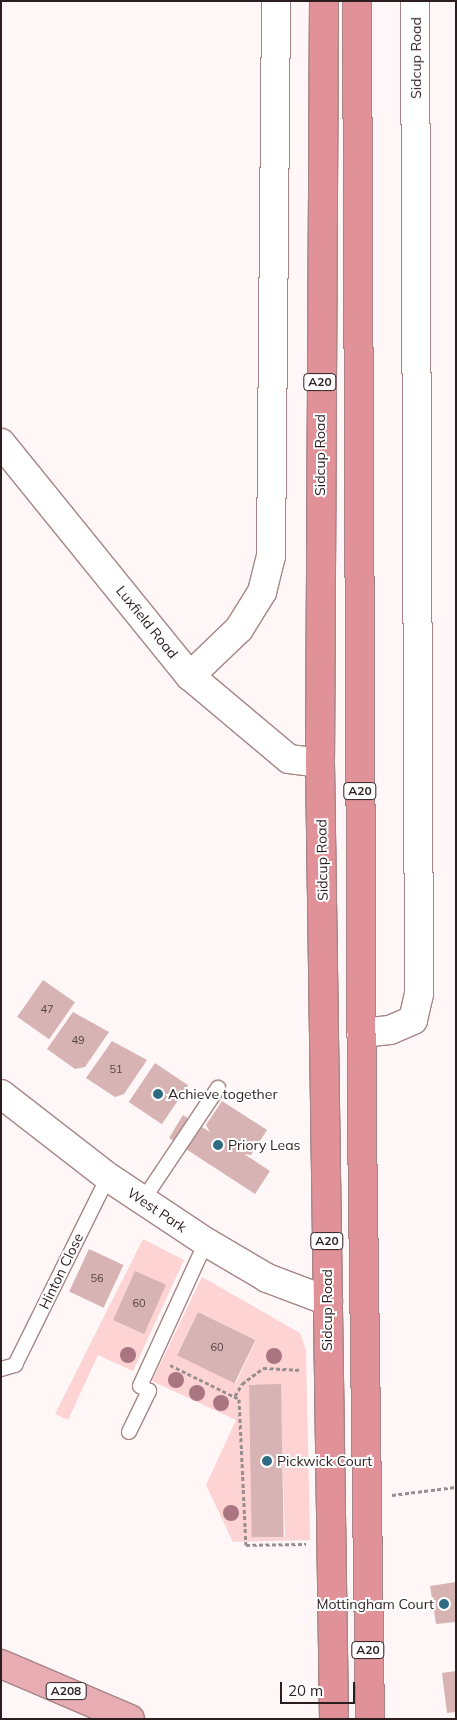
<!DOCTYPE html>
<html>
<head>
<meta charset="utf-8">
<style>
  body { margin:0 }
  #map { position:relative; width:457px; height:1720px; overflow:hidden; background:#fff7f7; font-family:Mulish,sans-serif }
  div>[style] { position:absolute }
  .green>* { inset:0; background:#fed3d4 }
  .building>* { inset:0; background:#d8b3b4; transform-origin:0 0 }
  .path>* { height:3px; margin-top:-1.5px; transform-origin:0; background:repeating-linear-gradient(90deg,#998e8e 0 4px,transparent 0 6.5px) }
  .roads { filter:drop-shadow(1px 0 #a78586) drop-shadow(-1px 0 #a78586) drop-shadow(0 1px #a78586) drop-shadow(0 -1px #a78586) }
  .service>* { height:14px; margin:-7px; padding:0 7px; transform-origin:7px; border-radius:7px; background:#fff }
  .minor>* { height:28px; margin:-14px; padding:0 14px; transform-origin:14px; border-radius:14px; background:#fff }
  .tertiary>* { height:28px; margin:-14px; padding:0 14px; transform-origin:14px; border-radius:14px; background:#fff }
  .primary>* { height:28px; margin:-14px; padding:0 14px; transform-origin:14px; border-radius:14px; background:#e8adb2 }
  .trunk>* { height:28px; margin:-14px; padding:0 14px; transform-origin:14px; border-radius:14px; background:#e09298 }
  .trees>* { width:16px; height:16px; margin:-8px; border-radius:50%; background:#a97580 }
  .dots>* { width:14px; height:14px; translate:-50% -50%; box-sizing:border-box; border:2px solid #fff; border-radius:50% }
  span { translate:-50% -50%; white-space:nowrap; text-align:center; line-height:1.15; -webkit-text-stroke:4px #fff; paint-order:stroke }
  .number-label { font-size:11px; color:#574344 }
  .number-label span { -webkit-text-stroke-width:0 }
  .shield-label span { padding:1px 4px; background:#fff; border:1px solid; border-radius:4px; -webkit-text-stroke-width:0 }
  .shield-label { font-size:12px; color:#2c1e1f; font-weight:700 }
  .street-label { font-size:14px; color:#2c1e1f }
  .poi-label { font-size:14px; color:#2c1e1f }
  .left { translate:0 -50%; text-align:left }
  .right { translate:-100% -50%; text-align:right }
  .frame { position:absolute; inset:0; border:2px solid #2c1e1f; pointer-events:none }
  .scale { position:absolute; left:280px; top:1682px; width:75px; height:22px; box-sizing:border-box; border:2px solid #2c1e1f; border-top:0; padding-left:6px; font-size:15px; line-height:18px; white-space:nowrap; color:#2c1e1f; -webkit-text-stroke:4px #fff; paint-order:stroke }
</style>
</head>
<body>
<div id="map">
  <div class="green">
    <i style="clip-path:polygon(evenodd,143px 1239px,184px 1260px,133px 1371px,98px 1355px,68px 1420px,55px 1414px,143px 1239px,166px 1285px,143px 1334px,112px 1320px,166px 1285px)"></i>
    <i style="clip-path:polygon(evenodd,202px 1277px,300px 1333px,306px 1350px,310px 1540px,233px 1542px,206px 1485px,236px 1420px,152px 1381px,202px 1277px,198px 1312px,256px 1340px,236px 1383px,177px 1354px,198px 1312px,202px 1277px,280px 1384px,285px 1537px,254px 1538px,249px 1385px,280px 1384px)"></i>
  </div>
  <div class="building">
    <i style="left:43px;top:980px;width:39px;height:45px;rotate:35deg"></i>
    <i style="clip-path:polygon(73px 1012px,109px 1032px,85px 1067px,75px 1069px,47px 1049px)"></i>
    <i style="clip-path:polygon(112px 1041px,147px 1060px,124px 1094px,115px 1097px,86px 1078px)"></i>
    <i style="left:155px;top:1063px;width:40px;height:47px;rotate:34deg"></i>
    <i style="clip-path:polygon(222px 1101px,267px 1130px,251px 1155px,244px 1154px,270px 1171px,255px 1194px,169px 1138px,183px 1115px,210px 1132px,206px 1125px)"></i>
    <i style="left:89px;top:1249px;width:38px;height:47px;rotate:25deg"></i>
    <i style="left:135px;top:1271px;width:34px;height:54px;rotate:24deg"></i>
    <i style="left:198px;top:1312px;width:64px;height:48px;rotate:26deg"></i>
    <i style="left:281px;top:1384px;width:153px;height:32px;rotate:89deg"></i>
    <i style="clip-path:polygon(456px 1582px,456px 1622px,436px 1624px,430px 1586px)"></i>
    <i style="clip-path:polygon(456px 1671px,456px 1712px,447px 1713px,442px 1673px)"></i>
  </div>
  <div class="path">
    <i style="left:170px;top:1365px;width:77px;rotate:26.2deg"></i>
    <i style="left:239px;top:1399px;width:146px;rotate:87.3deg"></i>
    <i style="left:246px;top:1545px;width:60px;rotate:-1deg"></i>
    <i style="left:235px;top:1396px;width:14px;rotate:-60deg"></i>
    <i style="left:242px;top:1384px;width:26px;rotate:-37deg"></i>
    <i style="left:263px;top:1368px;width:39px;rotate:3deg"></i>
    <i style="left:392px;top:1495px;width:64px;rotate:-7.1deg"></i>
  </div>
  <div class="roads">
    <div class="service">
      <i style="left:143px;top:1200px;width:135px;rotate:-56.2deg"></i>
      <i style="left:1px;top:1369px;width:15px;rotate:-16deg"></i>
      <i style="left:15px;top:1365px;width:210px;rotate:-63.7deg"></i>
      <i style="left:129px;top:1432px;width:46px;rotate:-64deg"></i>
      <i style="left:149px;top:1391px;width:10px;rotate:-151deg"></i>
      <i style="left:140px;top:1386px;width:158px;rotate:-65.4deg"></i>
    </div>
    <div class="minor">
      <i style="left:1px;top:443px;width:300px;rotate:51deg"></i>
      <i style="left:190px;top:676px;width:129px;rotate:40deg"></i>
      <i style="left:289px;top:759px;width:31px;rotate:7deg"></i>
      <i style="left:190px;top:676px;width:68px;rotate:-43.8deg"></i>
      <i style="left:239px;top:629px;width:44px;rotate:-58.1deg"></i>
      <i style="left:262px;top:592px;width:37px;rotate:-76deg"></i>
      <i style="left:271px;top:556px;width:555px;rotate:-89.48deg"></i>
      <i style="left:361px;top:1033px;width:29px;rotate:-6deg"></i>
      <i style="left:390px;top:1030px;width:25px;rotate:-23deg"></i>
      <i style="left:413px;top:1020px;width:27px;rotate:-77deg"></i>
      <i style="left:419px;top:994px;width:993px;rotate:-90.23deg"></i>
    </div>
    <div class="tertiary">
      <i style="left:1px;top:1094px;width:135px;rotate:37.8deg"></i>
      <i style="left:108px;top:1177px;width:118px;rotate:33.6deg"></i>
      <i style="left:206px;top:1242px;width:71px;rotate:30.5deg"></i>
      <i style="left:267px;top:1278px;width:65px;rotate:20.7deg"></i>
    </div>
    <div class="primary">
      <i style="left:1px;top:1664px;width:140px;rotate:23.1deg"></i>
    </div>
    <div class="trunk">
      <i style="left:324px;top:1px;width:762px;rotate:90.3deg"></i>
      <i style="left:320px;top:763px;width:956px;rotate:89.16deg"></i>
      <i style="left:357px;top:1px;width:1125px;rotate:89.75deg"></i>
      <i style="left:362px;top:1126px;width:593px;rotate:89.23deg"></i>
    </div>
  </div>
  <div class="trees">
    <i style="left:128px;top:1355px"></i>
    <i style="left:274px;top:1356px"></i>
    <i style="left:176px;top:1380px"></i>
    <i style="left:197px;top:1393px"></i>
    <i style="left:221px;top:1403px"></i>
    <i style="left:231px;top:1513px"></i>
  </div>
  <div class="dots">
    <i style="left:158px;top:1094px;background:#2f6b82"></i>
    <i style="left:218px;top:1145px;background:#2f6b82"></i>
    <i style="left:267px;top:1461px;background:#2f6b82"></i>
    <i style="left:444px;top:1604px;background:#2f6b82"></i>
  </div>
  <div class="number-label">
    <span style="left:47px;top:1009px">47</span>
    <span style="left:78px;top:1040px">49</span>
    <span style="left:116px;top:1069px">51</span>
    <span style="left:97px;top:1278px">56</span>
    <span style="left:139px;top:1303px">60</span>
    <span style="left:217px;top:1347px">60</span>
  </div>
  <div class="shield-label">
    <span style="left:320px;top:382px">A20</span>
    <span style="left:360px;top:791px">A20</span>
    <span style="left:327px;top:1241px">A20</span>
    <span style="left:368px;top:1650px">A20</span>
    <span style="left:66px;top:1691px">A208</span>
  </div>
  <div class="street-label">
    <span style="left:416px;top:58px;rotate:-90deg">Sidcup Road</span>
    <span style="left:320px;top:455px;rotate:-90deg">Sidcup Road</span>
    <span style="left:147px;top:622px;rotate:51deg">Luxfield Road</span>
    <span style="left:322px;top:860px;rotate:-91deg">Sidcup Road</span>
    <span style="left:157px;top:1210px;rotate:34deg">West Park</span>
    <span style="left:61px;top:1271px;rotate:-64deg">Hinton Close</span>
    <span style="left:327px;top:1310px;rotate:-90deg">Sidcup Road</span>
  </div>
  <div class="poi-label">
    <span class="left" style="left:168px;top:1094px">Achieve together</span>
    <span class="left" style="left:228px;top:1145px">Priory Leas</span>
    <span class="left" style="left:277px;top:1461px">Pickwick Court</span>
    <span class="right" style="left:434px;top:1604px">Mottingham Court</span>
  </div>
  <div class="frame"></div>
  <div class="scale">20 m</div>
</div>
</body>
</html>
